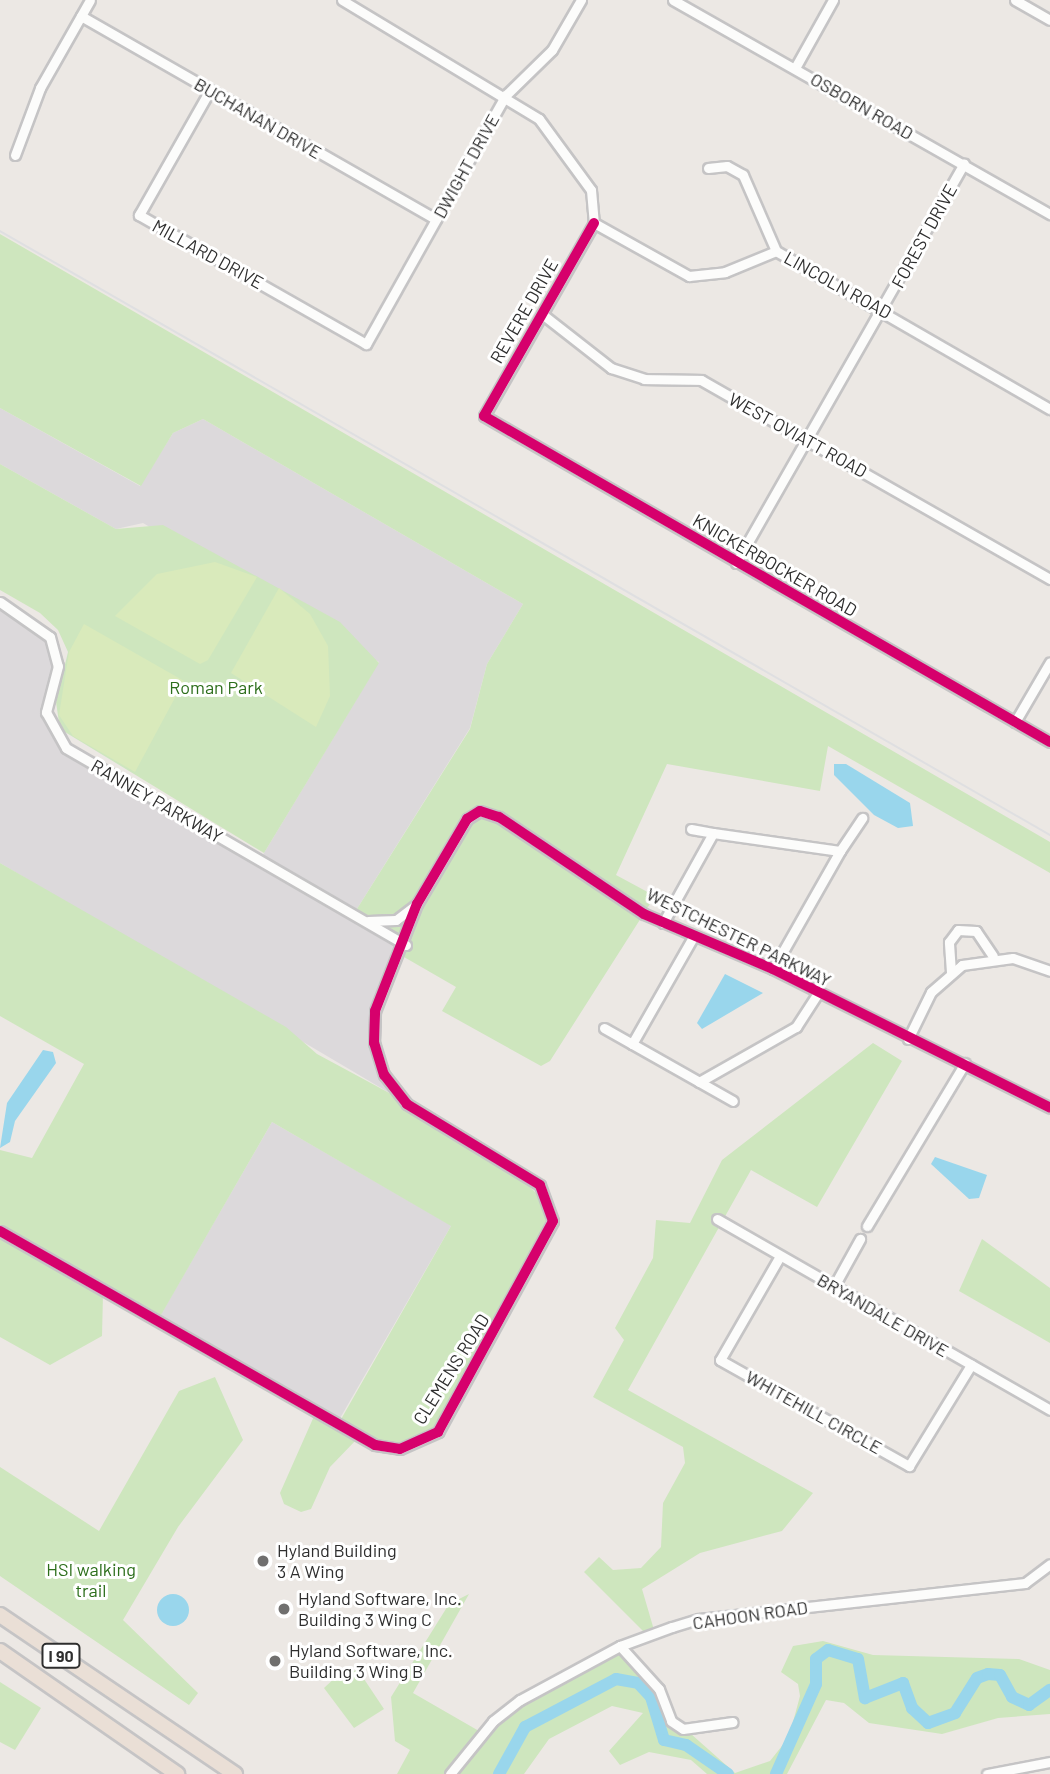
<!DOCTYPE html>
<html>
<head>
<meta charset="utf-8">
<style>
  body { margin:0 }
  #map { position:relative; width:1050px; height:1774px; overflow:hidden; background:#ece8e4; font-family:Barlow,sans-serif }
  div>[style] { position:absolute }
  .industrial>* { inset:0; background:#dcd9db; transform-origin:0 0 }
  .green>* { inset:0; background:#cee6be }
  .pitch>* { inset:0; background:#d9eabb }
  .water>* { inset:0; background:#99d6ec }
  .round { border-radius:50% }
  .river>* { height:12px; margin:-6px; padding:0 6px; transform-origin:6px; border-radius:6px; background:#99d6ec }
  .roads { filter:drop-shadow(2px 0 #c5c4c5) drop-shadow(-2px 0 #c5c4c5) drop-shadow(0 2px #c5c4c5) drop-shadow(0 -2px #c5c4c5) }
  .minor>* { height:9px; margin:-4.5px; padding:0 4.5px; transform-origin:4.5px; border-radius:4.5px; background:#fcfcfb }
  .highway>* { height:14px; margin:-7px; padding:0 7px; transform-origin:7px; border-radius:7px; background:#eadfd6 }
  .rail>* { height:2px; margin:-1px; padding:0 1px; transform-origin:1px; border-radius:1px; background:#dfdfe1 }
  .cycleway>* { height:10px; margin:-5px; padding:0 5px; transform-origin:5px; border-radius:5px; background:#d6006c }
  .dots>* { width:19px; height:19px; translate:-50% -50%; box-sizing:border-box; border:4px solid #fff; border-radius:50% }
  span { translate:-50% -50%; white-space:nowrap; text-align:center; line-height:1.15; -webkit-text-stroke:6px #fff; paint-order:stroke }
  .shield-label span { padding:2px 5px; background:#fff; border:2px solid; border-radius:5px; -webkit-text-stroke-width:0 }
  .shield-label { font-size:16px; color:#2e2e2e; font-weight:700 }
  .street-label { font-size:18px; color:#2e2e2e }
  .park-label { font-size:18px; color:#2c6e1b }
  .poi-label { font-size:18px; color:#2e2e2e }
  .left { translate:0 -50%; text-align:left }
</style>
</head>
<body>
<div id="map">
  <div class="industrial">
    <i style="clip-path:polygon(0 408px,140px 486px,173px 433px,203px 419px,523px 604px,487px 664px,470px 728px,355px 912px,261px 858px,379px 662px,143px 523px,116px 529px,0 464px)"></i>
    <i style="clip-path:polygon(0 607px,48px 644px,53px 660px,44px 721px,66px 751px,402px 946px,371px 1019px,380px 1073px,393px 1095px,0 863px)"></i>
    <i style="left:272px;top:1122px;width:207px;height:233px;rotate:30deg"></i>
  </div>
  <div class="green">
    <i style="clip-path:polygon(0 234px,1050px 842px,1050px 873px,828px 746px,820px 791px,667px 764px,616px 875px,655px 896px,550px 1061px,541px 1066px,442px 1011px,456px 987px,404px 957px,410px 942px,355px 912px,470px 729px,487px 664px,523px 604px,203px 419px,173px 433px,141px 486px,0 408px)"></i>
    <i style="clip-path:polygon(0 464px,116px 529px,163px 525px,340px 622px,379px 663px,264px 853px,60px 729px,56px 702px,68px 652px,58px 630px,40px 613px,0 590px)"></i>
    <i style="clip-path:polygon(0 863px,286px 1027px,317px 1054px,393px 1095px,412px 1115px,517px 1174px,541px 1198px,549px 1224px,435px 1429px,400px 1446px,376px 1442px,340px 1421px,451px 1226px,272px 1122px,161px 1315px,0 1225px,0 1150px,32px 1158px,84px 1064px,0 1016px)"></i>
    <i style="clip-path:polygon(873px 1043px,902px 1061px,817px 1207px,751px 1170px,628px 1390px,813px 1493px,782px 1531px,700px 1553px,642px 1589px,654px 1630px,645px 1633px,584px 1572px,599px 1557px,613px 1570px,641px 1568px,661px 1547px,663px 1503px,685px 1463px,683px 1447px,593px 1397px,624px 1340px,615px 1328px,653px 1258px,656px 1220px,690px 1223px,722px 1160px)"></i>
    <i style="clip-path:polygon(0 1231px,103px 1294px,102px 1336px,50px 1365px,0 1337px)"></i>
    <i style="clip-path:polygon(982px 1239px,1050px 1288px,1050px 1343px,959px 1291px)"></i>
    <i style="clip-path:polygon(215px 1377px,243px 1440px,178px 1527px,123px 1620px,198px 1693px,189px 1705px,0 1576px,0 1467px,99px 1531px,179px 1391px)"></i>
    <i style="clip-path:polygon(315px 1414px,357px 1439px,330px 1467px,311px 1509px,301px 1512px,284px 1504px,280px 1493px)"></i>
    <i style="clip-path:polygon(469px 1594px,413px 1693px,479px 1731px,533px 1688px,621px 1642px,673px 1718px,735px 1773px,770px 1761px,789px 1737px,800px 1696px,798px 1684px,781px 1672px,793px 1646px,823px 1641px,873px 1655px,1019px 1659px,1050px 1670px,1050px 1714px,998px 1718px,942px 1734px,869px 1723px,844px 1703px,826px 1700px,787px 1774px,707px 1774px,691px 1760px,649px 1752px,620px 1765px,609px 1751px,643px 1713px,612px 1706px,549px 1739px,524px 1774px,397px 1774px,410px 1750px,395px 1741px,391px 1697px,449px 1604px)"></i>
    <i style="clip-path:polygon(358px 1670px,384px 1709px,354px 1728px,324px 1688px,339px 1674px)"></i>
    <i style="clip-path:polygon(0 1682px,41px 1708px,15px 1750px,0 1742px)"></i>
  </div>
  <div class="pitch">
    <i style="clip-path:polygon(215px 562px,257px 577px,208px 660px,200px 664px,115px 616px,157px 574px)"></i>
    <i style="clip-path:polygon(279px 588px,310px 614px,328px 646px,330px 696px,316px 727px,231px 673px)"></i>
    <i style="clip-path:polygon(84px 624px,184px 681px,135px 772px,73px 736px,59px 715px,69px 652px)"></i>
  </div>
  <div class="water">
    <i style="clip-path:polygon(834px 764px,846px 764px,910px 803px,913px 826px,898px 828px,874px 815px,834px 775px)"></i>
    <i style="clip-path:polygon(725px 974px,763px 993px,702px 1029px,697px 1023px)"></i>
    <i style="clip-path:polygon(43px 1050px,53px 1052px,56px 1063px,15px 1121px,10px 1142px,0 1148px,7px 1103px)"></i>
    <i style="clip-path:polygon(935px 1157px,987px 1175px,979px 1198px,969px 1199px,931px 1164px)"></i>
    <i class="round" style="left:157px;top:1594px;width:32px;height:32px"></i>
  </div>
  <div class="river">
    <i style="left:499px;top:1774px;width:54px;rotate:-61deg"></i>
    <i style="left:525px;top:1727px;width:103px;rotate:-27.8deg"></i>
    <i style="left:616px;top:1679px;width:22px;rotate:10deg"></i>
    <i style="left:638px;top:1683px;width:19px;rotate:47deg"></i>
    <i style="left:651px;top:1697px;width:45px;rotate:73.2deg"></i>
    <i style="left:664px;top:1740px;width:23px;rotate:13deg"></i>
    <i style="left:686px;top:1745px;width:51px;rotate:34.6deg"></i>
    <i style="left:776px;top:1774px;width:98px;rotate:-66deg"></i>
    <i style="left:816px;top:1684px;width:25px;rotate:-90deg"></i>
    <i style="left:816px;top:1659px;width:15px;rotate:-37deg"></i>
    <i style="left:828px;top:1650px;width:31px;rotate:17deg"></i>
    <i style="left:858px;top:1659px;width:40px;rotate:80deg"></i>
    <i style="left:865px;top:1698px;width:41px;rotate:-21.5deg"></i>
    <i style="left:903px;top:1683px;width:27px;rotate:70deg"></i>
    <i style="left:912px;top:1708px;width:22px;rotate:43deg"></i>
    <i style="left:928px;top:1723px;width:29px;rotate:-20deg"></i>
    <i style="left:955px;top:1713px;width:41px;rotate:-57.8deg"></i>
    <i style="left:977px;top:1678px;width:12px;rotate:-20deg"></i>
    <i style="left:988px;top:1674px;width:12px;rotate:5deg"></i>
    <i style="left:1000px;top:1675px;width:25px;rotate:61deg"></i>
    <i style="left:1012px;top:1697px;width:19px;rotate:25deg"></i>
    <i style="left:1029px;top:1705px;width:26px;rotate:-36deg"></i>
  </div>
  <div class="roads">
    <div class="minor">
      <i style="left:342px;top:0;width:230px;rotate:31.1deg"></i>
      <i style="left:539px;top:119px;width:88px;rotate:53.8deg"></i>
      <i style="left:591px;top:190px;width:33px;rotate:85deg"></i>
      <i style="left:673px;top:0;width:434px;rotate:29.6deg"></i>
      <i style="left:1015px;top:0;width:40px;rotate:29.7deg"></i>
      <i style="left:81px;top:16px;width:409px;rotate:29.8deg"></i>
      <i style="left:795px;top:68px;width:78px;rotate:-60.8deg"></i>
      <i style="left:210px;top:90px;width:144px;rotate:119.6deg"></i>
      <i style="left:139px;top:215px;width:261px;rotate:29.6deg"></i>
      <i style="left:366px;top:344px;width:286px;rotate:-60.7deg"></i>
      <i style="left:506px;top:95px;width:64px;rotate:-44.4deg"></i>
      <i style="left:552px;top:50px;width:58px;rotate:-59.9deg"></i>
      <i style="left:15px;top:155px;width:72px;rotate:-69.5deg"></i>
      <i style="left:40px;top:88px;width:101px;rotate:-60.4deg"></i>
      <i style="left:708px;top:168px;width:19px;rotate:-6deg"></i>
      <i style="left:727px;top:166px;width:18px;rotate:29deg"></i>
      <i style="left:743px;top:175px;width:83px;rotate:66.5deg"></i>
      <i style="left:594px;top:223px;width:222px;rotate:119.7deg"></i>
      <i style="left:484px;top:416px;width:653px;rotate:29.94deg"></i>
      <i style="left:594px;top:223px;width:109px;rotate:29.2deg"></i>
      <i style="left:689px;top:276px;width:36px;rotate:-6deg"></i>
      <i style="left:725px;top:272px;width:55px;rotate:-22.4deg"></i>
      <i style="left:776px;top:251px;width:316px;rotate:30deg"></i>
      <i style="left:542px;top:314px;width:88px;rotate:38deg"></i>
      <i style="left:611px;top:368px;width:35px;rotate:18deg"></i>
      <i style="left:644px;top:379px;width:57px;rotate:1deg"></i>
      <i style="left:701px;top:380px;width:402px;rotate:29.7deg"></i>
      <i style="left:736px;top:563px;width:460px;rotate:-60.3deg"></i>
      <i style="left:0;top:602px;width:61px;rotate:35deg"></i>
      <i style="left:50px;top:637px;width:30px;rotate:75deg"></i>
      <i style="left:58px;top:666px;width:48px;rotate:104.6deg"></i>
      <i style="left:46px;top:712px;width:41px;rotate:60.9deg"></i>
      <i style="left:66px;top:748px;width:393px;rotate:30.1deg"></i>
      <i style="left:1015px;top:722px;width:69px;rotate:-59.7deg"></i>
      <i style="left:691px;top:829px;width:22px;rotate:10deg"></i>
      <i style="left:368px;top:921px;width:28px;rotate:-2deg"></i>
      <i style="left:396px;top:920px;width:25px;rotate:-37deg"></i>
      <i style="left:663px;top:923px;width:103px;rotate:-60.9deg"></i>
      <i style="left:713px;top:833px;width:128px;rotate:8.1deg"></i>
      <i style="left:840px;top:851px;width:40px;rotate:-56deg"></i>
      <i style="left:773px;top:969px;width:136px;rotate:-60.4deg"></i>
      <i style="left:951px;top:972px;width:30px;rotate:-94deg"></i>
      <i style="left:949px;top:942px;width:15px;rotate:-53deg"></i>
      <i style="left:958px;top:930px;width:18px;rotate:3deg"></i>
      <i style="left:976px;top:931px;width:30px;rotate:56deg"></i>
      <i style="left:604px;top:1028px;width:148px;rotate:29.5deg"></i>
      <i style="left:908px;top:1039px;width:52px;rotate:-63.9deg"></i>
      <i style="left:931px;top:992px;width:41px;rotate:-41.1deg"></i>
      <i style="left:962px;top:965px;width:51px;rotate:-7.8deg"></i>
      <i style="left:1013px;top:958px;width:39px;rotate:19deg"></i>
      <i style="left:632px;top:1044px;width:123px;rotate:-60.3deg"></i>
      <i style="left:699px;top:1082px;width:112px;rotate:-29.6deg"></i>
      <i style="left:796px;top:1027px;width:40px;rotate:-57.1deg"></i>
      <i style="left:717px;top:1219px;width:384px;rotate:29.8deg"></i>
      <i style="left:867px;top:1226px;width:190px;rotate:-59deg"></i>
      <i style="left:0;top:1231px;width:432px;rotate:29.7deg"></i>
      <i style="left:375px;top:1445px;width:25px;rotate:9deg"></i>
      <i style="left:400px;top:1449px;width:42px;rotate:-24.1deg"></i>
      <i style="left:438px;top:1432px;width:240px;rotate:-61.4deg"></i>
      <i style="left:553px;top:1221px;width:38px;rotate:-110deg"></i>
      <i style="left:540px;top:1185px;width:156px;rotate:-148.7deg"></i>
      <i style="left:407px;top:1104px;width:37px;rotate:-128deg"></i>
      <i style="left:384px;top:1075px;width:34px;rotate:-107deg"></i>
      <i style="left:374px;top:1043px;width:32px;rotate:-88deg"></i>
      <i style="left:375px;top:1011px;width:115px;rotate:-68.6deg"></i>
      <i style="left:417px;top:904px;width:99px;rotate:-59.5deg"></i>
      <i style="left:467px;top:819px;width:15px;rotate:-32deg"></i>
      <i style="left:480px;top:811px;width:20px;rotate:18deg"></i>
      <i style="left:499px;top:817px;width:174px;rotate:33.8deg"></i>
      <i style="left:644px;top:914px;width:140px;rotate:23.1deg"></i>
      <i style="left:773px;top:969px;width:310px;rotate:26.6deg"></i>
      <i style="left:780px;top:1256px;width:120px;rotate:120deg"></i>
      <i style="left:720px;top:1360px;width:217px;rotate:29.3deg"></i>
      <i style="left:909px;top:1466px;width:119px;rotate:-58.5deg"></i>
      <i style="left:834px;top:1286px;width:54px;rotate:-61deg"></i>
      <i style="left:620px;top:1646px;width:58px;rotate:47.8deg"></i>
      <i style="left:659px;top:1689px;width:34px;rotate:69deg"></i>
      <i style="left:671px;top:1721px;width:14px;rotate:34deg"></i>
      <i style="left:683px;top:1729px;width:50px;rotate:-8deg"></i>
      <i style="left:450px;top:1774px;width:68px;rotate:-50.9deg"></i>
      <i style="left:493px;top:1721px;width:34px;rotate:-38deg"></i>
      <i style="left:520px;top:1700px;width:114px;rotate:-28.4deg"></i>
      <i style="left:620px;top:1646px;width:55px;rotate:-20.1deg"></i>
      <i style="left:672px;top:1627px;width:28px;rotate:-17deg"></i>
      <i style="left:699px;top:1619px;width:328px;rotate:-6.3deg"></i>
      <i style="left:1025px;top:1583px;width:31px;rotate:-37deg"></i>
      <i style="left:987px;top:1774px;width:64px;rotate:-10.8deg"></i>
    </div>
    <div class="highway">
      <i style="left:0;top:1615px;width:284px;rotate:34.1deg"></i>
      <i style="left:0;top:1651px;width:216px;rotate:34.8deg"></i>
    </div>
  </div>
  <div class="rail">
    <i style="left:0;top:231px;width:1211px;rotate:29.91deg"></i>
  </div>
  <div class="cycleway">
    <i style="left:594px;top:223px;width:222px;rotate:119.7deg"></i>
    <i style="left:484px;top:416px;width:653px;rotate:29.94deg"></i>
    <i style="left:0;top:1231px;width:432px;rotate:29.7deg"></i>
    <i style="left:375px;top:1445px;width:25px;rotate:9deg"></i>
    <i style="left:400px;top:1449px;width:42px;rotate:-24.1deg"></i>
    <i style="left:438px;top:1432px;width:240px;rotate:-61.4deg"></i>
    <i style="left:553px;top:1221px;width:38px;rotate:-110deg"></i>
    <i style="left:540px;top:1185px;width:156px;rotate:-148.7deg"></i>
    <i style="left:407px;top:1104px;width:37px;rotate:-128deg"></i>
    <i style="left:384px;top:1075px;width:34px;rotate:-107deg"></i>
    <i style="left:374px;top:1043px;width:32px;rotate:-88deg"></i>
    <i style="left:375px;top:1011px;width:115px;rotate:-68.6deg"></i>
    <i style="left:417px;top:904px;width:99px;rotate:-59.5deg"></i>
    <i style="left:467px;top:819px;width:15px;rotate:-32deg"></i>
    <i style="left:480px;top:811px;width:20px;rotate:18deg"></i>
    <i style="left:499px;top:817px;width:174px;rotate:33.8deg"></i>
    <i style="left:644px;top:914px;width:140px;rotate:23.1deg"></i>
    <i style="left:773px;top:969px;width:310px;rotate:26.6deg"></i>
  </div>
  <div class="dots">
    <i style="left:263px;top:1561px;background:#706f6e"></i>
    <i style="left:284px;top:1609px;background:#706f6e"></i>
    <i style="left:275px;top:1661px;background:#706f6e"></i>
  </div>
  <div class="shield-label">
    <span style="left:61px;top:1656px">I 90</span>
  </div>
  <div class="street-label">
    <span style="left:862px;top:106px;rotate:30deg">OSBORN ROAD</span>
    <span style="left:258px;top:118px;rotate:30deg">BUCHANAN DRIVE</span>
    <span style="left:466px;top:166px;rotate:-61deg">DWIGHT DRIVE</span>
    <span style="left:924px;top:236px;rotate:-61deg">FOREST DRIVE</span>
    <span style="left:208px;top:254px;rotate:29deg">MILLARD DRIVE</span>
    <span style="left:838px;top:285px;rotate:29deg">LINCOLN ROAD</span>
    <span style="left:524px;top:311px;rotate:-60deg">REVERE DRIVE</span>
    <span style="left:798px;top:435px;rotate:29deg">WEST OVIATT ROAD</span>
    <span style="left:775px;top:565px;rotate:30deg">KNICKERBOCKER ROAD</span>
    <span style="left:157px;top:801px;rotate:30deg">RANNEY PARKWAY</span>
    <span style="left:739px;top:937px;rotate:26deg">WESTCHESTER PARKWAY</span>
    <span style="left:883px;top:1315px;rotate:30deg">BRYANDALE DRIVE</span>
    <span style="left:451px;top:1369px;rotate:-58deg">CLEMENS ROAD</span>
    <span style="left:814px;top:1412px;rotate:29deg">WHITEHILL CIRCLE</span>
    <span style="left:750px;top:1615px;rotate:-8deg">CAHOON ROAD</span>
  </div>
  <div class="park-label">
    <span style="left:216px;top:687px">Roman Park</span>
    <span style="left:91px;top:1580px">HSI walking<br>trail</span>
  </div>
  <div class="poi-label">
    <span class="left" style="left:277px;top:1561px">Hyland Building<br>3 A Wing</span>
    <span class="left" style="left:298px;top:1609px">Hyland Software, Inc.<br>Building 3 Wing C</span>
    <span class="left" style="left:289px;top:1661px">Hyland Software, Inc.<br>Building 3 Wing B</span>
  </div>
</div>
</body>
</html>
